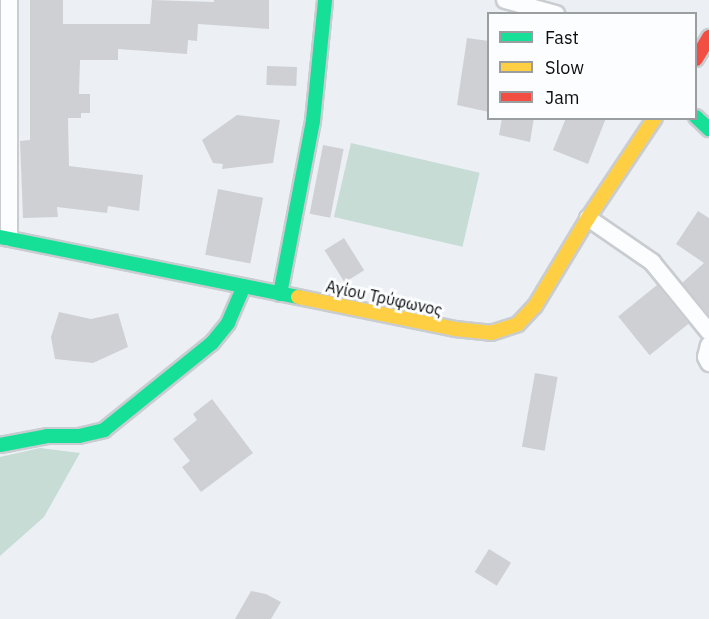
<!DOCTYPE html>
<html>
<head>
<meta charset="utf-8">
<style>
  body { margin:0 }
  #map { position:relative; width:709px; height:619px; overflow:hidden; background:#ecf0f5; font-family:"IBM Plex Sans",sans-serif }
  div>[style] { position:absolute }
  .green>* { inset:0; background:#c7dcd5; transform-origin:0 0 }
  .building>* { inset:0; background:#ced0d4; transform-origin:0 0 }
  .roads { filter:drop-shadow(2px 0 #c9ccd0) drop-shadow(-2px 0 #c9ccd0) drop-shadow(0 2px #c9ccd0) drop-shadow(0 -2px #c9ccd0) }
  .street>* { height:16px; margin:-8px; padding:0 8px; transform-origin:8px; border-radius:8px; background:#fcfdfe }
  .fast>* { height:14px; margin:-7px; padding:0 7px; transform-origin:7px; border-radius:7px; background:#16e098 }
  .slow>* { height:14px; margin:-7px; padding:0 7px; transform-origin:7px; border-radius:7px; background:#ffcf43 }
  .jam>* { height:14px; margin:-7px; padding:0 7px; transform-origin:7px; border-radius:7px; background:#f24e42 }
  span { translate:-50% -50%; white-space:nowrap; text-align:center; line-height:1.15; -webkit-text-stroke:6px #fbfdfe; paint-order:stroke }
  .street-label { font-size:16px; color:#0c0f12 }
  .legend { position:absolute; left:487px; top:12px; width:210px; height:108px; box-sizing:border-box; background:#fbfdfe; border:2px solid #9b9ea0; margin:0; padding:8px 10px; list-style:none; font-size:18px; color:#0c0f12 }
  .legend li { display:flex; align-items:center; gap:12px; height:30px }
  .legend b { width:30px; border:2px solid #9b9ea0 }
</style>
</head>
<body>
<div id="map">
  <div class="green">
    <i style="left:351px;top:143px;width:132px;height:76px;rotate:13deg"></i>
    <i style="clip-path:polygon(40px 448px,80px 453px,44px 517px,0 556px,0 457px)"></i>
  </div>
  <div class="building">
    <i style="clip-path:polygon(30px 0,63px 0,63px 24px,150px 24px,152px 0,214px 2px,214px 0,269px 0,269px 29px,198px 24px,197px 41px,188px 40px,187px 54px,118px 49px,118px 60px,80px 60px,79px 94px,90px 94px,90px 113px,81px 113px,81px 118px,68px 118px,69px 166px,143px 175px,139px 211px,108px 206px,107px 213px,57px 207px,58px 217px,23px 218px,20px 141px,30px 140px)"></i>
    <i style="clip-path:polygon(467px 38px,489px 41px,489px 112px,457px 105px)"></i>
    <i style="left:267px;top:66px;width:30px;height:19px;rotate:2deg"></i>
    <i style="clip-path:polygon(237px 115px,280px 120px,273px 163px,222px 169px,223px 164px,213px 163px,202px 140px)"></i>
    <i style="clip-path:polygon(502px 118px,534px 118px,530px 142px,499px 135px)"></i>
    <i style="clip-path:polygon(566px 118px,606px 118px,588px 164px,553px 150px)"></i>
    <i style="left:323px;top:145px;width:21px;height:70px;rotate:11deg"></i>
    <i style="left:218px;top:189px;width:46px;height:67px;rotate:11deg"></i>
    <i style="clip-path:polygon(698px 211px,709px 218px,709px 315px,682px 283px,704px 263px,676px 244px)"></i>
    <i style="left:344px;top:238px;width:38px;height:23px;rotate:58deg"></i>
    <i style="left:657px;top:285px;width:50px;height:50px;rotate:51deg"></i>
    <i style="clip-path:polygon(59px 312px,91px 319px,118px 313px,128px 347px,93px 363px,55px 359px,51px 337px)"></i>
    <i style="left:535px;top:373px;width:23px;height:75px;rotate:10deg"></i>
    <i style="clip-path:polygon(212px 399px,253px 453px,201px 492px,182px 467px,190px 461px,173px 439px,197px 420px,193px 414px)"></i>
    <i style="left:489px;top:549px;width:26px;height:27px;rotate:32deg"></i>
    <i style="clip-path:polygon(251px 591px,266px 594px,281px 602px,271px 619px,235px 619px)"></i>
  </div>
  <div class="roads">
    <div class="street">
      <i style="left:505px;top:0;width:53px;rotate:15.4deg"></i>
      <i style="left:588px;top:218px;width:78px;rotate:34.5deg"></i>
      <i style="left:652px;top:262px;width:90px;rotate:50.8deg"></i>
      <i style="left:9px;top:238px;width:238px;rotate:-90deg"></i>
      <i style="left:709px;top:345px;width:12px;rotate:104deg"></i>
      <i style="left:706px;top:357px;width:7px;rotate:63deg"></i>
    </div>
    <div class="fast">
      <i style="left:696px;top:117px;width:18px;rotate:43deg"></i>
      <i style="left:0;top:237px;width:304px;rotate:11.4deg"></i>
      <i style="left:280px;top:294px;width:176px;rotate:-79.2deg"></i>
      <i style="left:313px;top:121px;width:122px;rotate:-84.3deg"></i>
      <i style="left:0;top:445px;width:48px;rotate:-10.8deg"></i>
      <i style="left:47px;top:436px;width:32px"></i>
      <i style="left:79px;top:436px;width:26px;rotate:-13deg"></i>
      <i style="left:104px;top:430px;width:139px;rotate:-38.9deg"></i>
      <i style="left:212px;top:343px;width:26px;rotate:-51deg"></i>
      <i style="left:228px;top:323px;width:40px;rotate:-66.6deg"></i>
    </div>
    <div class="slow">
      <i style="left:298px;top:297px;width:160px;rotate:11.5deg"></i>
      <i style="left:455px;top:329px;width:36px;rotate:6deg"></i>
      <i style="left:491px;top:333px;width:28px;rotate:-18deg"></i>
      <i style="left:518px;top:324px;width:25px;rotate:-47deg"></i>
      <i style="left:535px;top:306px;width:103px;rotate:-58.9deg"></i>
      <i style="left:588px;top:218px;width:120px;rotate:-56.2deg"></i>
    </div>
    <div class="jam">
      <i style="left:696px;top:59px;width:26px;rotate:-59deg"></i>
    </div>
  </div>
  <div class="street-label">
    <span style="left:384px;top:298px;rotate:12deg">Αγίου Τρύφωνος</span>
  </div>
  <ul class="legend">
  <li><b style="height:8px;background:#16e098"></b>Fast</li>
  <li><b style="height:8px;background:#ffcf43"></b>Slow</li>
  <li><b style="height:8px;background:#f24e42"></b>Jam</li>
  </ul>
</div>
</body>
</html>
